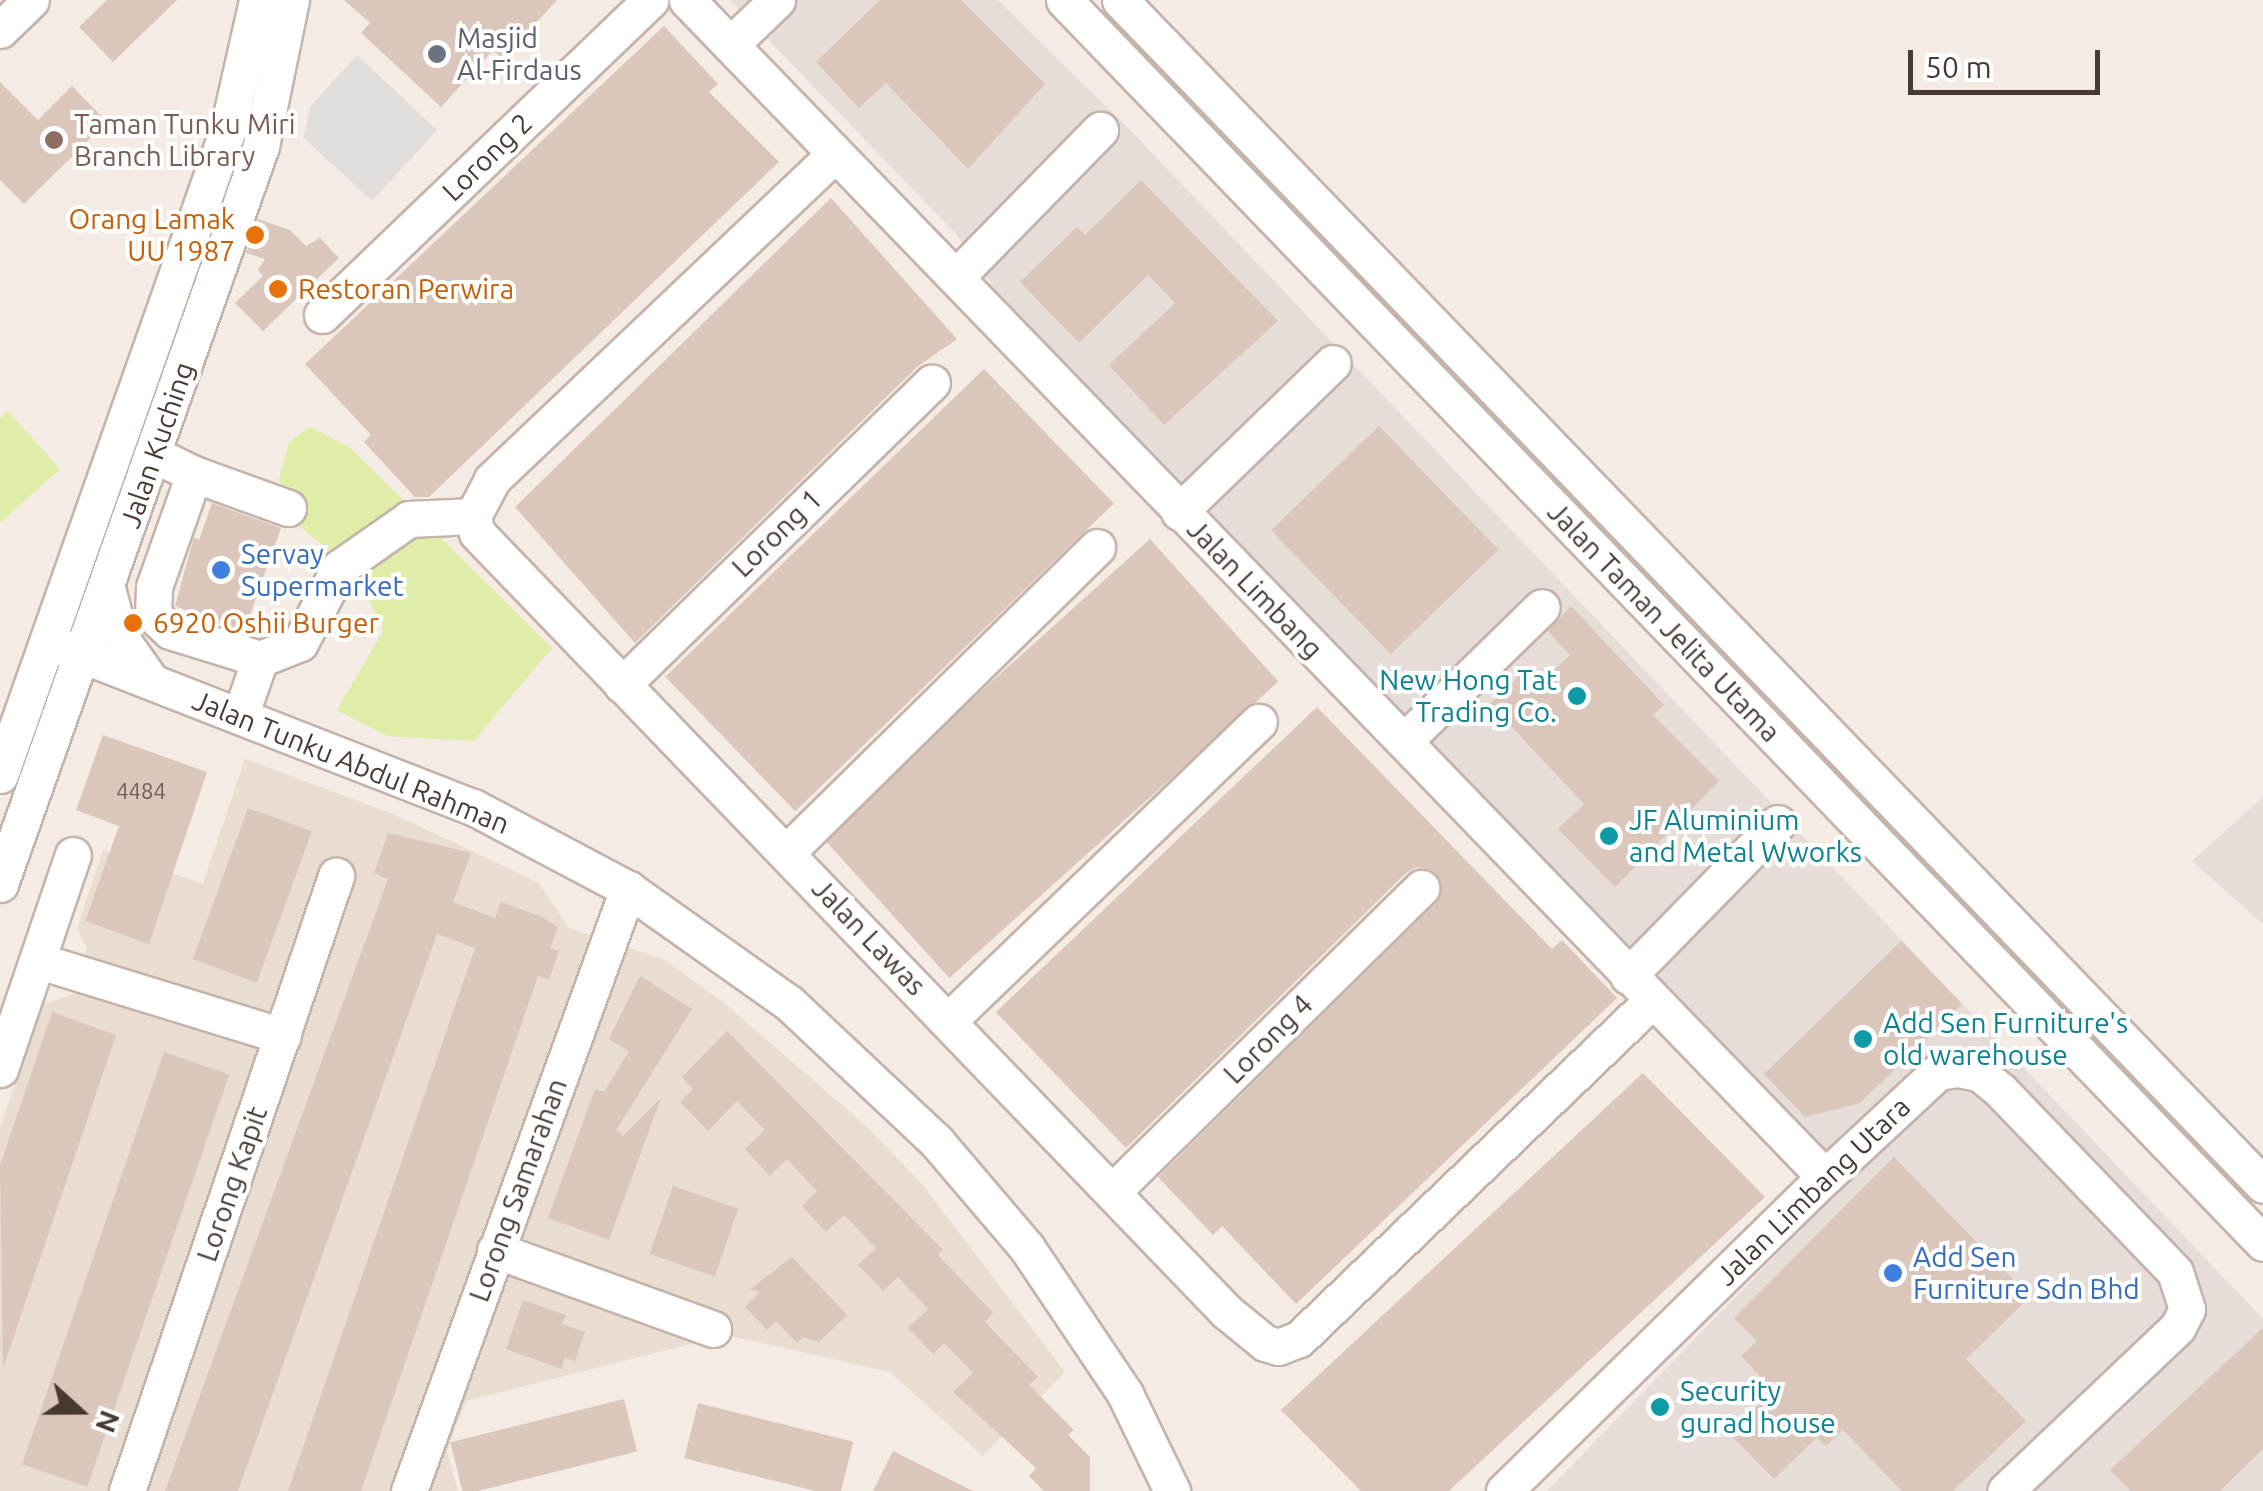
<!DOCTYPE html>
<html>
<head>
<meta charset="utf-8">
<style>
  body { margin:0 }
  #map { position:relative; width:2263px; height:1491px; overflow:hidden; background:#f4ebe4; font-family:Ubuntu,sans-serif }
  div>[style] { position:absolute }
  .residential>* { inset:0; background:#e9dcd1 }
  .industrial>* { inset:0; background:#e6ddd9 }
  .green>* { inset:0; background:#dfeda8 }
  .parking>* { inset:0; background:#e1ddda }
  .building>* { inset:0; background:#dac6bb; transform-origin:0 0 }
  .roads { filter:drop-shadow(2px 0 #c4b3a9) drop-shadow(-2px 0 #c4b3a9) drop-shadow(0 2px #c4b3a9) drop-shadow(0 -2px #c4b3a9) }
  .minor>* { height:35px; margin:-17.5px; padding:0 17.5px; transform-origin:17.5px; border-radius:17.5px; background:#fff }
  .dots>* { width:28px; height:28px; translate:-50% -50%; box-sizing:border-box; border:5px solid #fff; border-radius:50% }
  span { translate:-50% -50%; white-space:nowrap; text-align:center; line-height:1.15; -webkit-text-stroke:8px #fff; paint-order:stroke }
  .number-label { font-size:22px; color:#6c5d55 }
  .number-label span { -webkit-text-stroke-width:0 }
  .worship-label { font-size:28px; color:#5b616d }
  .left { translate:0 -50%; text-align:left }
  .education-label { font-size:28px; color:#785e54 }
  .street-label { font-size:28px; color:#473a33 }
  .food-label { font-size:28px; color:#c56008 }
  .right { translate:-100% -50%; text-align:right }
  .shop-label { font-size:28px; color:#366cbe }
  .culture-label { font-size:28px; color:#0d838f }
  .north { position:absolute; left:30px; top:1361px; width:100px; height:100px; -webkit-text-stroke:8px #fff; paint-order:stroke; rotate:111deg; font-size:28px; font-weight:700; line-height:40px; text-align:center; color:#473a33 }
  .north::after { content:''; display:block; margin:auto; width:35px; height:45px; background:#473a33; clip-path:polygon(50% 0,100% 100%,50% 72%,0 100%) }
  .scale { position:absolute; left:1908px; top:50px; width:192px; height:45px; box-sizing:border-box; border:5px solid #473a33; border-top:0; padding-left:12px; font-size:30px; line-height:35px; white-space:nowrap; color:#473a33; -webkit-text-stroke:8px #fff; paint-order:stroke }
</style>
</head>
<body>
<div id="map">
  <div class="residential">
    <i style="clip-path:polygon(245px 759px,393px 814px,539px 883px,569px 928px,663px 959px,723px 1002px,866px 1126px,922px 1184px,1065px 1372px,983px 1456px,890px 1372px,726px 1335px,466px 1401px,447px 1451px,458px 1491px,0 1491px,0 1129px,42px 1005px,75px 993px,87px 948px,77px 928px,103px 850px,203px 884px)"></i>
  </div>
  <div class="industrial">
    <i style="clip-path:polygon(730px 0,998px 0,1134px 134px,2263px 1319px,2263px 1491px,1547px 1491px,1851px 1178px,1005px 303px,955px 233px)"></i>
    <i style="clip-path:polygon(2263px 797px,2263px 924px,2192px 861px)"></i>
  </div>
  <div class="green">
    <i style="clip-path:polygon(8px 411px,60px 469px,0 523px,0 418px)"></i>
    <i style="clip-path:polygon(310px 427px,351px 448px,552px 648px,474px 741px,387px 736px,337px 710px,383px 631px,356px 572px,298px 525px,279px 479px,289px 442px)"></i>
  </div>
  <div class="parking">
    <i style="clip-path:polygon(357px 55px,437px 130px,372px 201px,304px 138px,310px 107px)"></i>
  </div>
  <div class="building">
    <i style="clip-path:polygon(107px 0,177px 0,113px 62px,79px 27px)"></i>
    <i style="clip-path:polygon(344px 0,557px 0,503px 59px,493px 50px,441px 107px,361px 33px,370px 23px)"></i>
    <i style="clip-path:polygon(880px 0,961px 0,1045px 84px,968px 169px,886px 83px,859px 108px,816px 62px)"></i>
    <i style="clip-path:polygon(664px 26px,718px 84px,709px 92px,779px 162px,429px 497px,415px 497px,364px 442px,371px 435px,305px 364px)"></i>
    <i style="clip-path:polygon(0 82px,38px 120px,72px 86px,107px 122px,24px 204px,0 180px)"></i>
    <i style="clip-path:polygon(1141px 180px,1278px 321px,1164px 425px,1109px 365px,1175px 303px,1148px 275px,1079px 343px,1020px 282px,1077px 227px,1085px 235px)"></i>
    <i style="clip-path:polygon(831px 198px,957px 339px,917px 367px,635px 643px,515px 507px)"></i>
    <i style="clip-path:polygon(258px 219px,290px 230px,306px 246px,320px 238px,339px 258px,263px 331px,235px 303px,263px 276px,258px 270px,265px 259px,246px 253px)"></i>
    <i style="left:984px;top:369px;width:187px;height:443px;rotate:46deg"></i>
    <i style="left:1379px;top:426px;width:172px;height:150px;rotate:46deg"></i>
    <i style="clip-path:polygon(212px 503px,281px 528px,244px 632px,175px 606px,194px 537px,199px 540px)"></i>
    <i style="left:1150px;top:539px;width:192px;height:443px;rotate:48deg"></i>
    <i style="clip-path:polygon(1571px 606px,1664px 705px,1653px 715px,1719px 781px,1615px 887px,1558px 829px,1584px 804px,1490px 704px,1521px 674px,1534px 688px,1570px 655px,1548px 631px)"></i>
    <i style="clip-path:polygon(1317px 707px,1552px 949px,1562px 940px,1617px 998px,1296px 1304px,1222px 1226px,1213px 1235px,1158px 1177px,1436px 903px,1442px 884px,1435px 872px,1417px 867px,1406px 873px,1126px 1148px,996px 1012px)"></i>
    <i style="clip-path:polygon(103px 735px,207px 772px,149px 944px,85px 921px,119px 826px,76px 810px)"></i>
    <i style="left:248px;top:808px;width:68px;height:161px;rotate:20deg"></i>
    <i style="clip-path:polygon(388px 833px,471px 853px,453px 902px,495px 918px,501px 902px,542px 917px,558px 927px,550px 948px,559px 951px,549px 980px,538px 976px,361px 1491px,288px 1491px,475px 948px,437px 934px,238px 1491px,165px 1491px,388px 879px,374px 873px)"></i>
    <i style="clip-path:polygon(1901px 941px,1962px 1004px,1860px 1103px,1805px 1117px,1764px 1074px)"></i>
    <i style="clip-path:polygon(640px 976px,692px 1009px,616px 1130px,623px 1136px,661px 1098px,609px 1240px,548px 1218px,595px 1089px,604px 1092px,629px 1051px,609px 1039px)"></i>
    <i style="clip-path:polygon(52px 1012px,116px 1035px,3px 1368px,0 1166px)"></i>
    <i style="clip-path:polygon(727px 1031px,943px 1250px,938px 1255px,993px 1313px,985px 1322px,1038px 1377px,1029px 1385px,1074px 1430px,1068px 1435px,1090px 1457px,1090px 1491px,1044px 1491px,1029px 1476px,1036px 1468px,953px 1392px,973px 1373px,944px 1343px,933px 1354px,908px 1328px,928px 1309px,898px 1277px,883px 1291px,858px 1265px,876px 1248px,844px 1215px,826px 1232px,802px 1206px,817px 1191px,787px 1159px,770px 1176px,745px 1149px,765px 1130px,737px 1101px,708px 1131px,680px 1102px,693px 1089px,682px 1077px)"></i>
    <i style="left:164px;top:1052px;width:69px;height:436px;rotate:19deg"></i>
    <i style="clip-path:polygon(1643px 1073px,1765px 1197px,1449px 1491px,1361px 1491px,1281px 1410px)"></i>
    <i style="clip-path:polygon(1894px 1157px,2030px 1297px,1966px 1359px,2026px 1421px,1953px 1491px,1902px 1491px,1843px 1430px,1826px 1446px,1817px 1437px,1774px 1479px,1729px 1433px,1773px 1390px,1741px 1356px,1757px 1341px,1734px 1318px)"></i>
    <i style="left:673px;top:1186px;width:69px;height:72px;rotate:19deg"></i>
    <i style="clip-path:polygon(792px 1257px,847px 1315px,819px 1342px,803px 1337px,797px 1343px,776px 1321px,767px 1330px,745px 1307px,760px 1292px,750px 1289px)"></i>
    <i style="clip-path:polygon(523px 1300px,566px 1315px,562px 1324px,585px 1332px,575px 1361px,565px 1358px,561px 1369px,506px 1349px)"></i>
    <i style="clip-path:polygon(2263px 1328px,2263px 1449px,2220px 1491px,2131px 1491px,2110px 1470px)"></i>
    <i style="left:624px;top:1399px;width:54px;height:179px;rotate:76deg"></i>
    <i style="left:698px;top:1403px;width:160px;height:57px;rotate:14deg"></i>
    <i style="clip-path:polygon(893px 1451px,973px 1491px,873px 1491px)"></i>
  </div>
  <div class="roads">
    <div class="minor">
      <i style="left:687px;top:0;width:1637px;rotate:45.97deg"></i>
      <i style="left:1064px;top:0;width:1727px;rotate:46.03deg"></i>
      <i style="left:1120px;top:0;width:1646px;rotate:46.03deg"></i>
      <i style="left:0;top:30px;width:43px;rotate:-44.1deg"></i>
      <i style="left:731px;top:44px;width:64px;rotate:-43.7deg"></i>
      <i style="left:835px;top:154px;width:473px;rotate:136.5deg"></i>
      <i style="left:492px;top:480px;width:41px;rotate:117.8deg"></i>
      <i style="left:473px;top:516px;width:17px;rotate:77deg"></i>
      <i style="left:477px;top:533px;width:1081px;rotate:46.09deg"></i>
      <i style="left:1227px;top:1312px;width:49px;rotate:39.2deg"></i>
      <i style="left:1265px;top:1343px;width:14px;rotate:17deg"></i>
      <i style="left:1278px;top:1347px;width:22px;rotate:-21deg"></i>
      <i style="left:1299px;top:1339px;width:490px;rotate:-43.8deg"></i>
      <i style="left:956px;top:277px;width:206px;rotate:-45.6deg"></i>
      <i style="left:322px;top:315px;width:455px;rotate:-43.8deg"></i>
      <i style="left:153px;top:454px;width:46px;rotate:26deg"></i>
      <i style="left:194px;top:474px;width:120px;rotate:109.5deg"></i>
      <i style="left:154px;top:587px;width:28px;rotate:92deg"></i>
      <i style="left:153px;top:615px;width:23px;rotate:43deg"></i>
      <i style="left:170px;top:631px;width:94px;rotate:17.3deg"></i>
      <i style="left:260px;top:659px;width:43px;rotate:-21.8deg"></i>
      <i style="left:300px;top:643px;width:85px;rotate:-62.5deg"></i>
      <i style="left:339px;top:568px;width:85px;rotate:-35deg"></i>
      <i style="left:409px;top:519px;width:64px;rotate:-2.7deg"></i>
      <i style="left:194px;top:474px;width:100px;rotate:19.9deg"></i>
      <i style="left:1179px;top:512px;width:214px;rotate:-44.1deg"></i>
      <i style="left:107px;top:588px;width:51px;rotate:75.1deg"></i>
      <i style="left:120px;top:637px;width:54px;rotate:54.8deg"></i>
      <i style="left:49px;top:642px;width:455px;rotate:21.3deg"></i>
      <i style="left:473px;top:807px;width:175px;rotate:27.9deg"></i>
      <i style="left:628px;top:889px;width:197px;rotate:35.3deg"></i>
      <i style="left:789px;top:1003px;width:202px;rotate:43.2deg"></i>
      <i style="left:936px;top:1141px;width:140px;rotate:49.6deg"></i>
      <i style="left:1027px;top:1248px;width:176px;rotate:56.1deg"></i>
      <i style="left:1125px;top:1394px;width:108px;rotate:64.1deg"></i>
      <i style="left:622px;top:685px;width:433px;rotate:-44.3deg"></i>
      <i style="left:240px;top:716px;width:60px;rotate:-70.7deg"></i>
      <i style="left:1404px;top:741px;width:192px;rotate:-44.2deg"></i>
      <i style="left:0;top:775px;width:685px;rotate:-70.56deg"></i>
      <i style="left:228px;top:129px;width:132px;rotate:-77.3deg"></i>
      <i style="left:787px;top:852px;width:435px;rotate:-44.5deg"></i>
      <i style="left:0;top:884px;width:783px;rotate:-70.52deg"></i>
      <i style="left:261px;top:146px;width:149px;rotate:-78.4deg"></i>
      <i style="left:39px;top:961px;width:255px;rotate:17.1deg"></i>
      <i style="left:1628px;top:976px;width:214px;rotate:-45.6deg"></i>
      <i style="left:949px;top:1020px;width:430px;rotate:-43.9deg"></i>
      <i style="left:0;top:1069px;width:226px;rotate:-71.2deg"></i>
      <i style="left:1114px;top:1190px;width:431px;rotate:-44.5deg"></i>
      <i style="left:495px;top:1250px;width:232px;rotate:19.9deg"></i>
      <i style="left:127px;top:1491px;width:650px;rotate:-71.23deg"></i>
      <i style="left:409px;top:1491px;width:641px;rotate:-70.01deg"></i>
      <i style="left:1504px;top:1491px;width:449px;rotate:-44.4deg"></i>
      <i style="left:1825px;top:1177px;width:154px;rotate:-42.9deg"></i>
      <i style="left:1938px;top:1072px;width:20px;rotate:-9deg"></i>
      <i style="left:1958px;top:1069px;width:21px;rotate:11deg"></i>
      <i style="left:1979px;top:1073px;width:27px;rotate:39deg"></i>
      <i style="left:2000px;top:1090px;width:252px;rotate:46.1deg"></i>
      <i style="left:2175px;top:1272px;width:39px;rotate:72deg"></i>
      <i style="left:2187px;top:1309px;width:20px;rotate:117deg"></i>
      <i style="left:2178px;top:1327px;width:238px;rotate:136.5deg"></i>
    </div>
  </div>
  <div class="dots">
    <i style="left:437px;top:54px;background:#6b7280"></i>
    <i style="left:54px;top:140px;background:#8d6e63"></i>
    <i style="left:255px;top:235px;background:#e8710a"></i>
    <i style="left:278px;top:289px;background:#e8710a"></i>
    <i style="left:221px;top:570px;background:#3f7fe0"></i>
    <i style="left:133px;top:623px;background:#e8710a"></i>
    <i style="left:1577px;top:696px;background:#0f9aa8"></i>
    <i style="left:1609px;top:836px;background:#0f9aa8"></i>
    <i style="left:1863px;top:1039px;background:#0f9aa8"></i>
    <i style="left:1893px;top:1273px;background:#3f7fe0"></i>
    <i style="left:1660px;top:1407px;background:#0f9aa8"></i>
  </div>
  <div class="number-label">
    <span style="left:141px;top:791px">4484</span>
  </div>
  <div class="worship-label">
    <span class="left" style="left:457px;top:54px">Masjid<br>Al-Firdaus</span>
  </div>
  <div class="education-label">
    <span class="left" style="left:74px;top:140px">Taman Tunku Miri<br>Branch Library</span>
  </div>
  <div class="street-label">
    <span style="left:487px;top:157px;rotate:-44deg">Lorong 2</span>
    <span style="left:157px;top:445px;rotate:-71deg">Jalan Kuching</span>
    <span style="left:777px;top:533px;rotate:-44deg">Lorong 1</span>
    <span style="left:1255px;top:589px;rotate:46deg">Jalan Limbang</span>
    <span style="left:1664px;top:622px;rotate:46deg">Jalan Taman Jelita Utama</span>
    <span style="left:351px;top:762px;rotate:22deg">Jalan Tunku Abdul Rahman</span>
    <span style="left:869px;top:937px;rotate:46deg">Jalan Lawas</span>
    <span style="left:1268px;top:1039px;rotate:-45deg">Lorong 4</span>
    <span style="left:232px;top:1184px;rotate:-71deg">Lorong Kapit</span>
    <span style="left:518px;top:1190px;rotate:-70deg">Lorong Samarahan</span>
    <span style="left:1813px;top:1191px;rotate:-44deg">Jalan Limbang Utara</span>
  </div>
  <div class="food-label">
    <span class="right" style="left:235px;top:235px">Orang Lamak<br>UU 1987</span>
    <span class="left" style="left:298px;top:289px">Restoran Perwira</span>
    <span class="left" style="left:153px;top:623px">6920 Oshii Burger</span>
  </div>
  <div class="shop-label">
    <span class="left" style="left:241px;top:570px">Servay<br>Supermarket</span>
    <span class="left" style="left:1913px;top:1273px">Add Sen<br>Furniture Sdn Bhd</span>
  </div>
  <div class="culture-label">
    <span class="right" style="left:1557px;top:696px">New Hong Tat<br>Trading Co.</span>
    <span class="left" style="left:1629px;top:836px">JF Aluminium<br>and Metal Wworks</span>
    <span class="left" style="left:1883px;top:1039px">Add Sen Furniture's<br>old warehouse</span>
    <span class="left" style="left:1680px;top:1407px">Security<br>gurad house</span>
  </div>
  <div class="north">N</div>
  <div class="scale">50 m</div>
</div>
</body>
</html>
